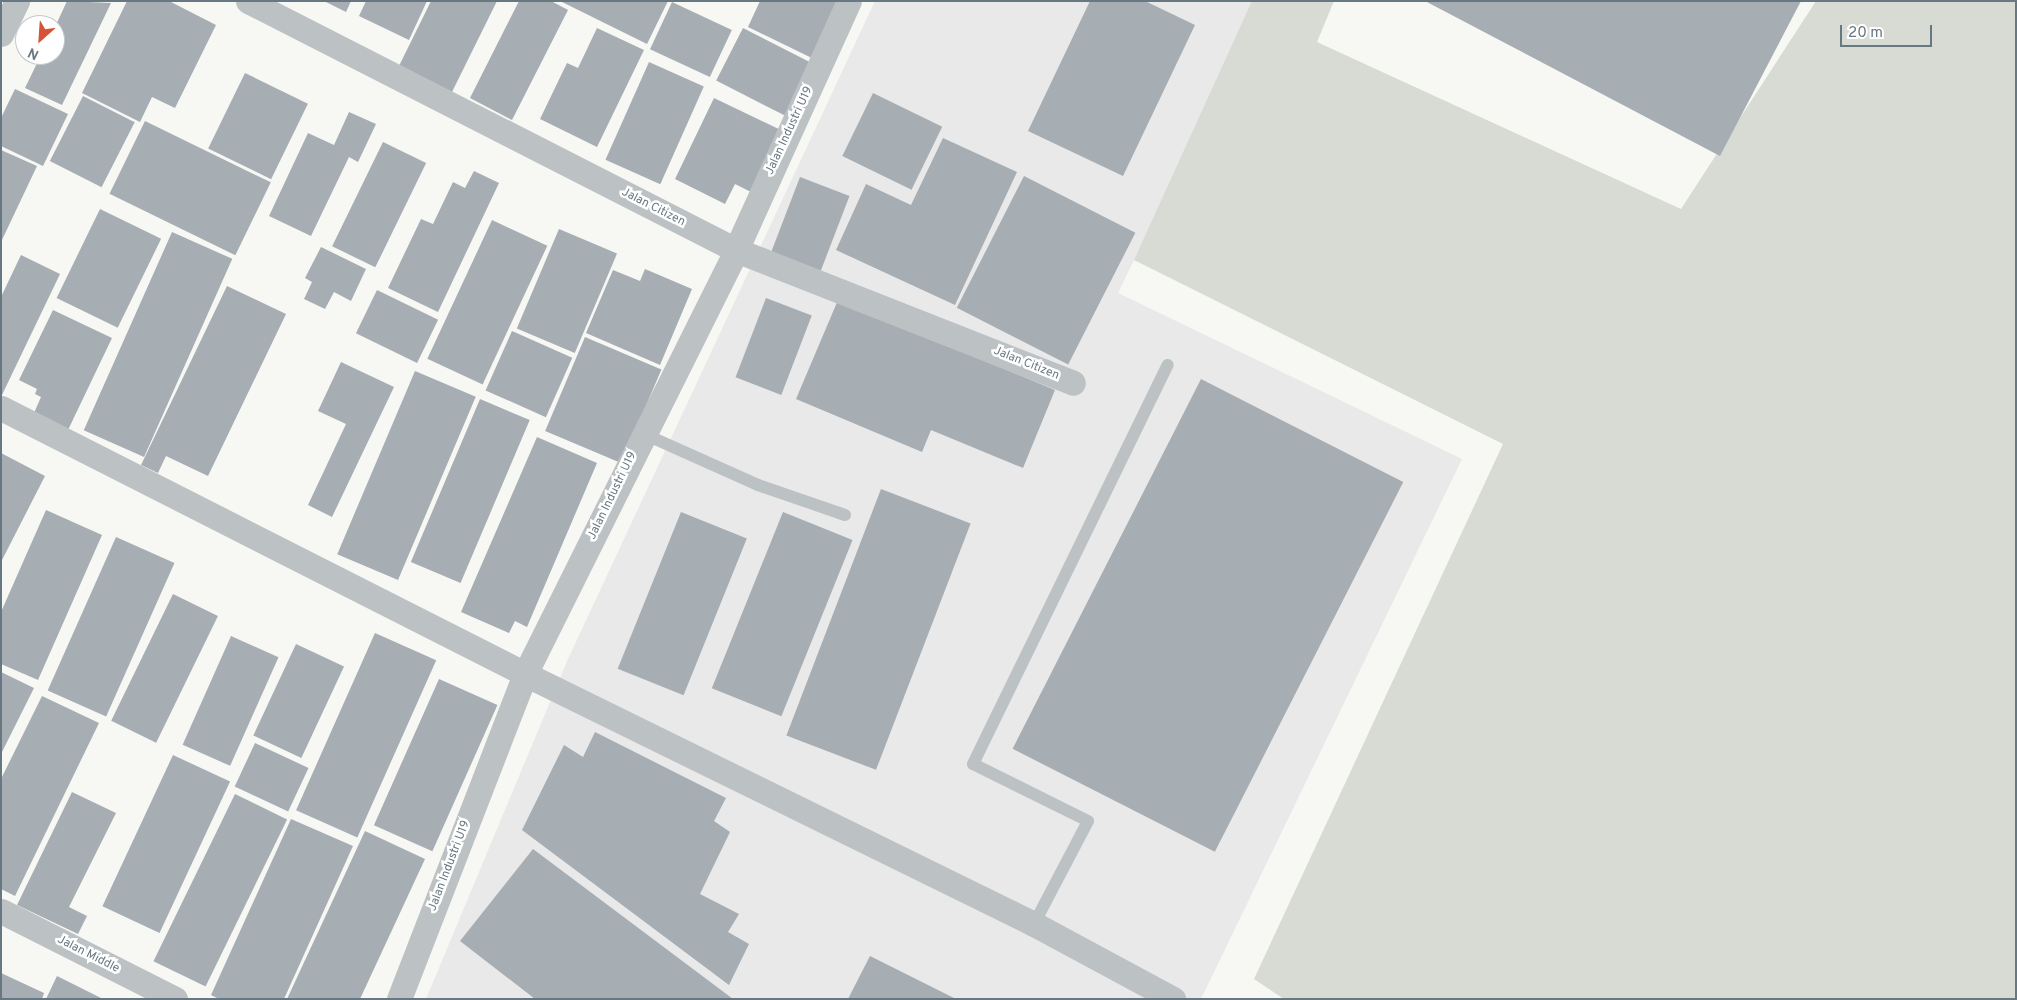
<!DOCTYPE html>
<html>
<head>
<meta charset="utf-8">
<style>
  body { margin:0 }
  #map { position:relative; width:2017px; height:1000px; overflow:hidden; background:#f7f7f4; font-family:Overpass,sans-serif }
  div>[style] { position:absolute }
  .built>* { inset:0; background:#e8e9e8 }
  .green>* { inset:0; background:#d7dbd4 }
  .building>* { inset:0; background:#a6adb3; transform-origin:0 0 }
  .service>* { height:12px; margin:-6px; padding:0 6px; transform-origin:6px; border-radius:6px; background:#bcc1c4 }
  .minor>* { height:25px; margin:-12.5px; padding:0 12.5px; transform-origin:12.5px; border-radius:12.5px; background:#bcc1c4 }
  span { translate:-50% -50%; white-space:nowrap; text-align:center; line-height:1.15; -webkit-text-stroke:5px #fff; paint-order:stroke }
  .street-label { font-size:12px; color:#687883 }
  .frame { position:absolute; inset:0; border:2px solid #687883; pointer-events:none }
  .north { position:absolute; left:15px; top:15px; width:50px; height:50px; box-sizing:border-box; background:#fff; border:1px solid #c3c9cd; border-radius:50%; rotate:206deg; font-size:14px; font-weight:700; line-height:20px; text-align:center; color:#687883 }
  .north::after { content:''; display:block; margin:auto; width:18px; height:22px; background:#d55336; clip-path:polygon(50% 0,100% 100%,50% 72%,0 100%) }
  .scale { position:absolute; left:1840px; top:25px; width:92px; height:22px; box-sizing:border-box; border:2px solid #687883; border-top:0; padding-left:6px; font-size:15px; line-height:18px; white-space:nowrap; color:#687883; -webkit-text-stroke:4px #fff; paint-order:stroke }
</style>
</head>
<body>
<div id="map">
  <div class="built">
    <i style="clip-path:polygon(875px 1px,1259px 1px,1118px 293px,1462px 459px,1201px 999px,426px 999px,568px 659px)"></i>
  </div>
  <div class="green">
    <i style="clip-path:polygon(1252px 1px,1334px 1px,1317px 42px,1681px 209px,1816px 1px,2016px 1px,2016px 999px,1284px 999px,1254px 979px,1503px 444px,1134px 260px)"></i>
  </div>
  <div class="building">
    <i style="clip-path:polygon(67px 1px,111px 3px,62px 105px,25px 88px,41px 55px,55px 55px,55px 27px)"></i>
    <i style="clip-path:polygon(127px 1px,169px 1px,216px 25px,175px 108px,152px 97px,140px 122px,82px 93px)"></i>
    <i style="clip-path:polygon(324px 1px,351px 1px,346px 12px)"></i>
    <i style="clip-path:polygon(366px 1px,427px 1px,409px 40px,359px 16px)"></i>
    <i style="clip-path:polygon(431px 1px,497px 1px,451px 94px,398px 68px)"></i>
    <i style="clip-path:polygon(519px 1px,551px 1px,568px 10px,512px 120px,470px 98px)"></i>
    <i style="clip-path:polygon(560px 1px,668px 1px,647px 44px)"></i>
    <i style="clip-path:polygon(760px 1px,847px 1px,818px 61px,748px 27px)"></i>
    <i style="clip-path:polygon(1090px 1px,1145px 1px,1195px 25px,1123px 176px,1028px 131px)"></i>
    <i style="clip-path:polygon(1425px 1px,1801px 1px,1720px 156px)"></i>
    <i style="left:672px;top:2px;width:66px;height:52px;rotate:25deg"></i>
    <i style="clip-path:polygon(597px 28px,644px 50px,597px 147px,540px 119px,567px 63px,578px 68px)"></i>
    <i style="left:743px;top:28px;width:82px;height:59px;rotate:27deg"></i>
    <i style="left:649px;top:62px;width:60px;height:107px;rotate:24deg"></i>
    <i style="left:245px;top:73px;width:70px;height:84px;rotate:26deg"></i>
    <i style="clip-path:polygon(15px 89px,68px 114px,43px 166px,1px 146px,1px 118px)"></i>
    <i style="left:873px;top:93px;width:77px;height:70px;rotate:26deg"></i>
    <i style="left:83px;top:96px;width:58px;height:73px;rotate:27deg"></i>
    <i style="clip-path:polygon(714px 98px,787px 133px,757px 195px,735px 184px,725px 204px,675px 179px)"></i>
    <i style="clip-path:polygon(349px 112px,376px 124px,358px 162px,349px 157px,311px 236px,269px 216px,308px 133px,334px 145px)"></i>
    <i style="left:145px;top:121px;width:140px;height:81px;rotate:26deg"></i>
    <i style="clip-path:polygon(943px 138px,1017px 172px,955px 305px,836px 250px,866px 184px,911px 205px)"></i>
    <i style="left:383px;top:142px;width:48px;height:116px;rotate:26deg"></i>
    <i style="clip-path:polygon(1px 150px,37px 166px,1px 242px)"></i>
    <i style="clip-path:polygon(474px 171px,499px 183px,438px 312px,388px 288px,421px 219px,433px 224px,453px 182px,465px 188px)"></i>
    <i style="left:1024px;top:176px;width:125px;height:148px;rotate:27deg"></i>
    <i style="left:800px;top:177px;width:53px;height:87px;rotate:21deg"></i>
    <i style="left:100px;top:209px;width:68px;height:99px;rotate:26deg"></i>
    <i style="left:492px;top:220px;width:61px;height:153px;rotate:25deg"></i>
    <i style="left:559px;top:229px;width:63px;height:108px;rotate:23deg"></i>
    <i style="left:172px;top:232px;width:66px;height:217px;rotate:24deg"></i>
    <i style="clip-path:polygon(321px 247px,366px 269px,351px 301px,334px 292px,325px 309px,304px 299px,312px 282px,305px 278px)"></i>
    <i style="clip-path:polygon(21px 255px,60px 274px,1px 397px,1px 297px)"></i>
    <i style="clip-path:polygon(645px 269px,692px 289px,660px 365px,586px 333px,613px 270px,640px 281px)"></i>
    <i style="clip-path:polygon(227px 286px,286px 314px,208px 476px,166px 456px,158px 473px,141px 465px)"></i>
    <i style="left:377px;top:290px;width:68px;height:48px;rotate:26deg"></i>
    <i style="left:766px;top:298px;width:49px;height:85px;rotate:21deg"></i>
    <i style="clip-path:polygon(838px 300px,1055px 390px,1023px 468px,931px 430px,922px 452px,796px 399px)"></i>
    <i style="clip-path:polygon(53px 310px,112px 338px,68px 430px,34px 413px,41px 397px,35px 394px,37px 389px,19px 380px)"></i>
    <i style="left:512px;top:331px;width:66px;height:65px;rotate:24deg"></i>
    <i style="left:585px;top:337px;width:83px;height:102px;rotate:23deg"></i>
    <i style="clip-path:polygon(341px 362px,394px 387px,332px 517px,308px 505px,346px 424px,318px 411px)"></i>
    <i style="left:415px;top:371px;width:66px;height:199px;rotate:23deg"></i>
    <i style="left:1201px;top:379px;width:227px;height:415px;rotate:27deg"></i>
    <i style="left:480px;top:399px;width:54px;height:177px;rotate:23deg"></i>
    <i style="clip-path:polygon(537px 437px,597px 463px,527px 627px,515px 621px,509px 633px,461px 612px)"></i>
    <i style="clip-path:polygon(1px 453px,45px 476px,1px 562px)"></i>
    <i style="left:881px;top:489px;width:96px;height:264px;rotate:21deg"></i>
    <i style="clip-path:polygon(46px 510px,102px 535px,38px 680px,1px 664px,1px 612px)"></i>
    <i style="left:681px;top:512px;width:71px;height:169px;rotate:22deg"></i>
    <i style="left:783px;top:512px;width:75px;height:190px;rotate:22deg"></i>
    <i style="left:116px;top:537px;width:64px;height:168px;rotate:24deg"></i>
    <i style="left:173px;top:594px;width:50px;height:141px;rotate:26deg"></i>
    <i style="left:375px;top:633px;width:67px;height:194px;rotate:24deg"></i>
    <i style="left:231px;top:636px;width:52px;height:119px;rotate:24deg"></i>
    <i style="left:296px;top:644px;width:53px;height:101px;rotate:25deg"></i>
    <i style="clip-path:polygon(1px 672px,34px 688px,1px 754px)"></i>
    <i style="left:439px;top:679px;width:64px;height:160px;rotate:24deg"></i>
    <i style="clip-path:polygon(42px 696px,99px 723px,15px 896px,1px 889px,1px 779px)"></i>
    <i style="clip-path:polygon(595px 732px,726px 798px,714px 821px,730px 832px,700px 894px,739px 914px,728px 932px,749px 944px,729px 985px,522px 830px,564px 745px,583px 757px)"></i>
    <i style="left:255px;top:743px;width:59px;height:48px;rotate:25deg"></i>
    <i style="left:173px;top:755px;width:63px;height:167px;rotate:25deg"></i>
    <i style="clip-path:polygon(72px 792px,116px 813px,69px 907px,87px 916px,78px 934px,17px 905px)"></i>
    <i style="left:235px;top:794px;width:58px;height:186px;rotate:26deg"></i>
    <i style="clip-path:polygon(291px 819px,353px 846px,284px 999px,219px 999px,211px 995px)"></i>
    <i style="clip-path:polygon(365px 831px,425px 859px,360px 999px,287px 999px)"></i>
    <i style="clip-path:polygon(533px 849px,733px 999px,535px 999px,460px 941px)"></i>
    <i style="clip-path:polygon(870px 956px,956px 999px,848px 999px)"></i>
    <i style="clip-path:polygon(1px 973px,44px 993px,42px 999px,1px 999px)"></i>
    <i style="clip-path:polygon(57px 976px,103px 999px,46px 999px)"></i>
  </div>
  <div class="service">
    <i style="left:644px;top:434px;width:125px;rotate:24.1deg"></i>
    <i style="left:758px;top:485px;width:92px;rotate:19deg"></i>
    <i style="left:1034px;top:924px;width:116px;rotate:-62.3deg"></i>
    <i style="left:1088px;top:821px;width:128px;rotate:-153.6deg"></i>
    <i style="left:973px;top:764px;width:444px;rotate:-64deg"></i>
  </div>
  <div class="minor">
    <i style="left:248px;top:1px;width:548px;rotate:27.03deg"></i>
    <i style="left:736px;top:250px;width:362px;rotate:21.5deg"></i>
    <i style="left:1px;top:34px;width:37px;rotate:-64deg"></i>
    <i style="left:1px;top:408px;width:588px;rotate:26.91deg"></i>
    <i style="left:525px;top:674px;width:567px;rotate:26.16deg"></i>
    <i style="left:1034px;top:924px;width:158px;rotate:28.3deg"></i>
    <i style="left:1px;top:911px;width:195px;rotate:26.8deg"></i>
    <i style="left:399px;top:999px;width:349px;rotate:-68.8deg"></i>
    <i style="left:525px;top:674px;width:474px;rotate:-63.5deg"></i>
    <i style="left:736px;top:250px;width:273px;rotate:-65.6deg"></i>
  </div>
  <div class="street-label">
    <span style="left:790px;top:131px;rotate:-65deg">Jalan Industri U19</span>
    <span style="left:653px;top:208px;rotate:27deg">Jalan Citizen</span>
    <span style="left:1026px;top:364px;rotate:22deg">Jalan Citizen</span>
    <span style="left:613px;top:496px;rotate:-64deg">Jalan Industri U19</span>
    <span style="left:450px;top:866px;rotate:-69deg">Jalan Industri U19</span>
    <span style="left:88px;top:955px;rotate:27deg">Jalan Middle</span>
  </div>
  <div class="frame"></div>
  <div class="north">N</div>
  <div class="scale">20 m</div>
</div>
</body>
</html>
